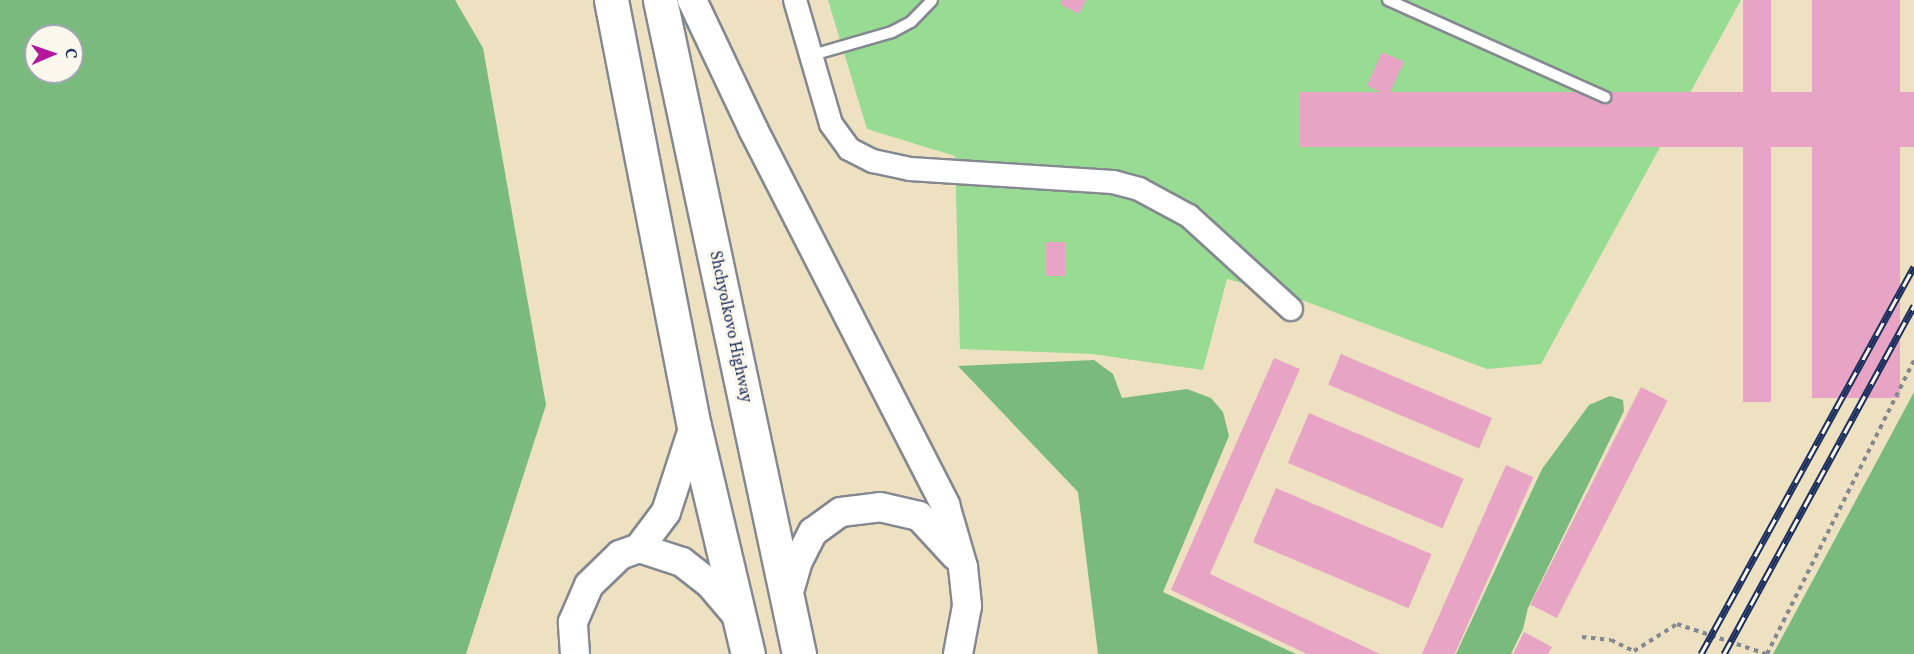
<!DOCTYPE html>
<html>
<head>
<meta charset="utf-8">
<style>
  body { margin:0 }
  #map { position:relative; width:1914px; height:654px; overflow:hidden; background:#ede1c2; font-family:Vollkorn,serif }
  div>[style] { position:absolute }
  .green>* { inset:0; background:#98db93 }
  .forest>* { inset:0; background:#7abb7d }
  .building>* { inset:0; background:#e8a4c5; transform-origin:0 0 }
  .path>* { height:4px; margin-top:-2px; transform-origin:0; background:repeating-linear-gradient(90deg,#848890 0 4.5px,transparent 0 9px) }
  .roads { filter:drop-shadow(2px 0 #848890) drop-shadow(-2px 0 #848890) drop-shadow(0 2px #848890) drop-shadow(0 -2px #848890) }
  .service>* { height:10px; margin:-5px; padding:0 5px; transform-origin:5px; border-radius:5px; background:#fff }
  .minor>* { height:22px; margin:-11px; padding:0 11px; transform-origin:11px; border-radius:11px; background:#fff }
  .tertiary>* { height:28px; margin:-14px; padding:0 14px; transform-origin:14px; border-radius:14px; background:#fff }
  .primary>* { height:33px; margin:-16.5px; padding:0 16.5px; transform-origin:16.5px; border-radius:16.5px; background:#fff }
  .rail>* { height:7px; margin-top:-3.5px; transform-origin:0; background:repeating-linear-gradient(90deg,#fbf7ec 0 14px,#1b2f5e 0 28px); box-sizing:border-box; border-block:2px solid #1b2f5e }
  span { translate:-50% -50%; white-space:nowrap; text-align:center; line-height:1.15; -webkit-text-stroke:6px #fbf7ec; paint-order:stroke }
  .street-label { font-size:16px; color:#1b2f5e }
  .north { position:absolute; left:24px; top:24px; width:60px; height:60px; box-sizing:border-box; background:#fbf7ec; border:2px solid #a1a7b3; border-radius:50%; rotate:88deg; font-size:16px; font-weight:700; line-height:24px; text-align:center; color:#1b2f5e }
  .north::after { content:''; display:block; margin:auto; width:21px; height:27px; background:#b5179e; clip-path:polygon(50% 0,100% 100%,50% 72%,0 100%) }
</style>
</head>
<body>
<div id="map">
  <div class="green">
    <i style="clip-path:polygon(828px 0,1741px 0,1541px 364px,1487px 369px,1291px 296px,1227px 279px,1203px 370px,1092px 354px,960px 349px,955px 156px,867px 129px)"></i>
  </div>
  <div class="forest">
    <i style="clip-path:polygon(evenodd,0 0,455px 0,483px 48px,546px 405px,466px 654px,0 654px,0 0,36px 36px,72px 36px,72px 72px,36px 72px,36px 36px)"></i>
    <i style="clip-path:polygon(1094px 360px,1113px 374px,1122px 398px,1187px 389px,1211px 398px,1223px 412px,1229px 436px,1163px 592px,1296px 654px,1098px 654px,1078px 492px,958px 366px)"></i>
    <i style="clip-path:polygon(1914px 392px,1914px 654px,1773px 654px,1877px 461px)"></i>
    <i style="clip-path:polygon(1610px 396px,1623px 400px,1624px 411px,1528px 608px,1523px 629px,1511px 654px,1456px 654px,1542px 469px,1589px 405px)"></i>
  </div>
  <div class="building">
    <i style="clip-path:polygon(1062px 0,1086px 0,1079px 14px,1060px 4px)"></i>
    <i style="left:1743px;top:0;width:28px;height:402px"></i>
    <i style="left:1812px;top:0;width:88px;height:398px"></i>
    <i style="left:1382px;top:52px;width:24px;height:37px;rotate:24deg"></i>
    <i style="left:1914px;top:92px;width:55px;height:614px;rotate:90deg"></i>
    <i style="left:1046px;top:242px;width:19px;height:34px"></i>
    <i style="left:1341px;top:354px;width:164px;height:33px;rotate:23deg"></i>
    <i style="clip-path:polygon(1274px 358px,1300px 369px,1210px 574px,1380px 654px,1307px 654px,1171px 590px)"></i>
    <i style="left:1641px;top:387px;width:30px;height:244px;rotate:27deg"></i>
    <i style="left:1309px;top:413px;width:168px;height:54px;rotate:23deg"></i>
    <i style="left:1506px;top:465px;width:30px;height:208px;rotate:24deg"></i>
    <i style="left:1276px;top:488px;width:169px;height:59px;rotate:23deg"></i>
    <i style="clip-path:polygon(1524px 632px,1552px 647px,1548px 654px,1513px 654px)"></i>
  </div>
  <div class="path">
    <i style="left:1582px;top:637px;width:29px;rotate:6deg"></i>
    <i style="left:1611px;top:640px;width:25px;rotate:26deg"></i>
    <i style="left:1634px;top:651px;width:51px;rotate:-32.1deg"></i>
    <i style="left:1677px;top:624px;width:94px;rotate:18.6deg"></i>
    <i style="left:1767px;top:654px;width:328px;rotate:-63.4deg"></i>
  </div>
  <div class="roads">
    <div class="service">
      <i style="left:1388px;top:0;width:238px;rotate:24.1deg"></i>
      <i style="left:809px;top:56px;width:86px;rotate:-16.1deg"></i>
      <i style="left:892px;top:32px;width:21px;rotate:-28deg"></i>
      <i style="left:911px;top:22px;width:30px;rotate:-46deg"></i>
    </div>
    <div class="minor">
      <i style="left:795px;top:0;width:129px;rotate:73.8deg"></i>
      <i style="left:831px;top:124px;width:31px;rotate:54deg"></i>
      <i style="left:849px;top:149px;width:27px;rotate:27deg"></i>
      <i style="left:873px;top:161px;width:38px;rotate:12deg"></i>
      <i style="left:910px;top:169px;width:203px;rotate:3.7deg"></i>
      <i style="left:1113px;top:182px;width:27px;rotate:15deg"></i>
      <i style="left:1139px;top:189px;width:57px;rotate:28.4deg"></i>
      <i style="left:1189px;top:216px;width:138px;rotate:42.4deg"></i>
    </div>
    <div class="tertiary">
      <i style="left:692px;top:0;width:145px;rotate:64.7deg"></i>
      <i style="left:754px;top:131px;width:420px;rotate:62.9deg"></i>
      <i style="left:945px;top:505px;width:65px;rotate:73.8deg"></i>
      <i style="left:963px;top:567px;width:39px;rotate:84deg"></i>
      <i style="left:967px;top:606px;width:49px;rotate:100.6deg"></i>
      <i style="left:639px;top:548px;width:45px;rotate:18deg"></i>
      <i style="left:682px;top:562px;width:37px;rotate:38deg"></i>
      <i style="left:711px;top:585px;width:42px;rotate:49.8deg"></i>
      <i style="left:787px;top:599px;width:37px;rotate:-74deg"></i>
      <i style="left:797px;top:563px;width:35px;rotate:-63deg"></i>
      <i style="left:813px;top:532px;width:34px;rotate:-36deg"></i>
      <i style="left:841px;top:512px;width:39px;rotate:-7deg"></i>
      <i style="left:880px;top:507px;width:40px;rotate:13deg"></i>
      <i style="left:919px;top:516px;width:53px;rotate:47.3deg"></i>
      <i style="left:575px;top:654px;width:32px;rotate:-94deg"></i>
      <i style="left:573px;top:622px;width:40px;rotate:-66.6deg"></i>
      <i style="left:589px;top:585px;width:43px;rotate:-44.1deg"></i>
      <i style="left:620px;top:555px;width:20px;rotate:-20deg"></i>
      <i style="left:639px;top:548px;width:45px;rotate:-53.1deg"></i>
      <i style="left:666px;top:512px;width:90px;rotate:-72deg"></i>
    </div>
    <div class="primary">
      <i style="left:611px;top:0;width:434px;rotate:79deg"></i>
      <i style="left:694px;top:426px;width:234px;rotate:76.7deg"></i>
      <i style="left:660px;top:0;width:669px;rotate:78deg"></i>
    </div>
  </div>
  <div class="rail">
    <i style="left:1701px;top:654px;width:442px;rotate:-61.2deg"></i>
    <i style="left:1724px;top:654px;width:397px;rotate:-61.4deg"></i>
  </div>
  <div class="street-label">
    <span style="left:730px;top:327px;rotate:78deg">Shchyolkovo Highway</span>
  </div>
  <div class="north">С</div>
</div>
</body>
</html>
